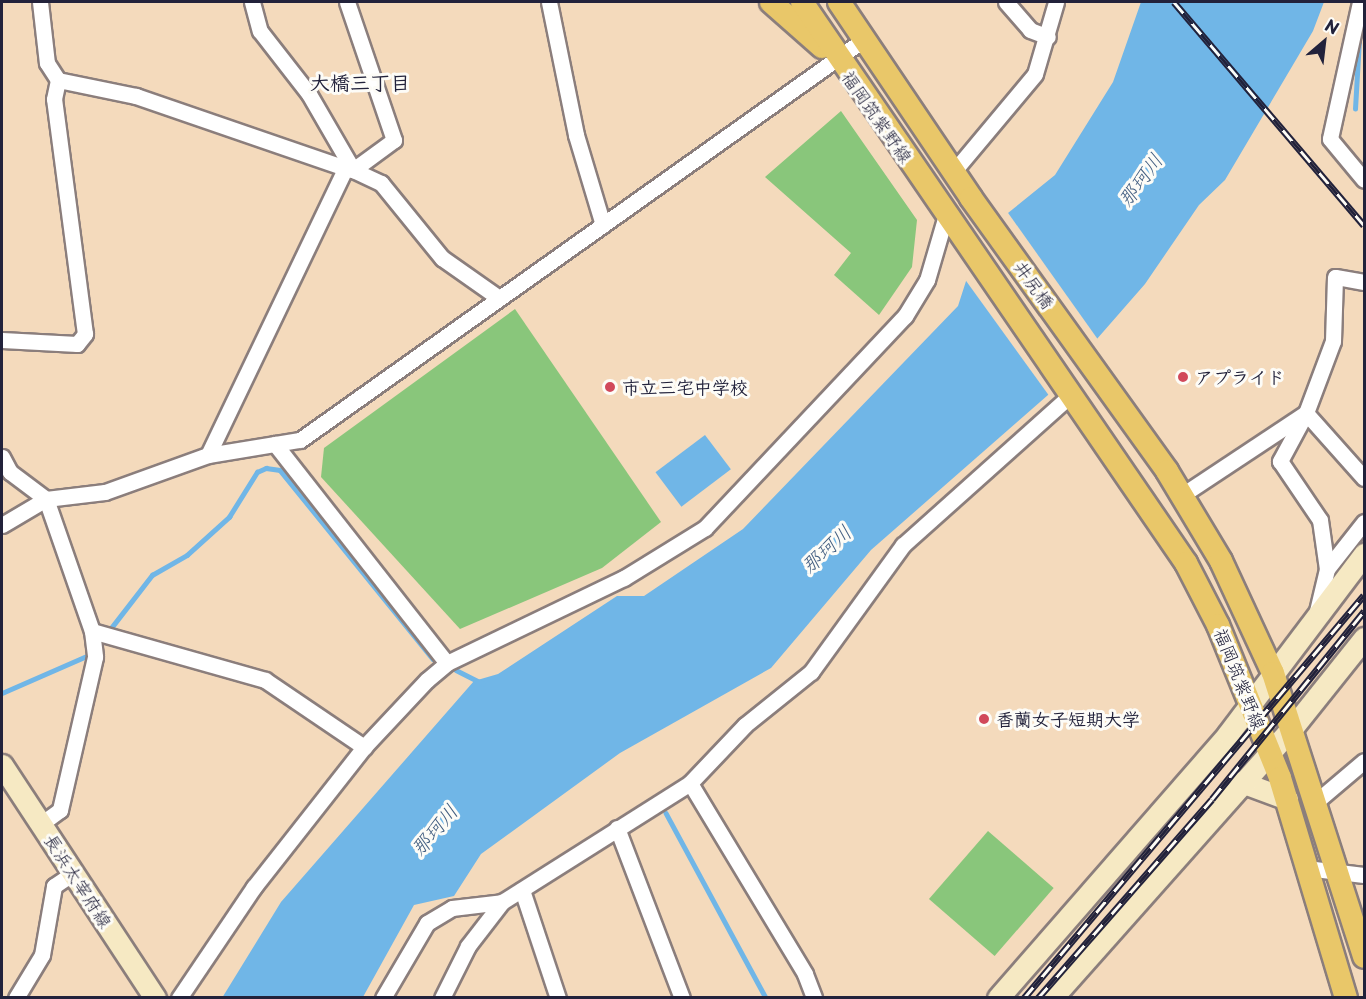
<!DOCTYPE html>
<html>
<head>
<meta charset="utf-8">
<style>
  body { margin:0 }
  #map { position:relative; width:1366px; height:999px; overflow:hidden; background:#f4dabc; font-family:"Playpen Sans","Klee One",sans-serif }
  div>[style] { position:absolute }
  .green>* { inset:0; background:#89c67b; transform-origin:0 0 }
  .water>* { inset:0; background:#70b6e7; transform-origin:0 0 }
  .pier>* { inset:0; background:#f4dabc }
  .stream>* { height:4.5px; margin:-2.25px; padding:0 2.25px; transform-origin:2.25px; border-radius:2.25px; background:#70b6e7 }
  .roads { filter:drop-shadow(2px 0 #8b7e7c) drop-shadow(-2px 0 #8b7e7c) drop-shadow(0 2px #8b7e7c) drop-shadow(0 -2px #8b7e7c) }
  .street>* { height:15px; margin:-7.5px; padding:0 7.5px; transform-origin:7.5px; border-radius:7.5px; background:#fff }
  .secondary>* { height:21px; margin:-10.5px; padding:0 10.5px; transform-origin:10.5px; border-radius:10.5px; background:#f6e9c3 }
  .primary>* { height:22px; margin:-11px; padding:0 11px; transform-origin:11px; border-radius:11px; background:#e9c769 }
  .rail>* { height:7px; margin-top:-3.5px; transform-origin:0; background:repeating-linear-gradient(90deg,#fdfcf7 0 14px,#22223b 0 28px); box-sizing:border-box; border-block:2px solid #22223b }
  .dots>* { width:16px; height:16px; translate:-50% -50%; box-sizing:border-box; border:3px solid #fdfcf7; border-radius:50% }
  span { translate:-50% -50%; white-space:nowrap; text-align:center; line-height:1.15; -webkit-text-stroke:6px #fdfcf7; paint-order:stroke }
  .street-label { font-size:18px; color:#22223b }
  .poi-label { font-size:18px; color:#22223b; font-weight:700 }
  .left { translate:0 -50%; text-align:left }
  .neighbourhood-label { font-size:20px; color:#22223b; font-weight:700 }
  .water-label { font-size:20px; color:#415d80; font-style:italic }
  .frame { position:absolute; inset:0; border:3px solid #22223b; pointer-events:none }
  .north { position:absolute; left:1294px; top:12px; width:60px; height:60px; -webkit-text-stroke:4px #fdfcf7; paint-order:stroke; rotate:28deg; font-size:16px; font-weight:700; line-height:24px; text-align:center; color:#22223b }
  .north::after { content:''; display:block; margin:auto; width:21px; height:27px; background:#22223b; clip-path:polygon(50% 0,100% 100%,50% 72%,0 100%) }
</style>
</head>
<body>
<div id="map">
  <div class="green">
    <i style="clip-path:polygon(841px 111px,917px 220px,912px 267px,879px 315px,834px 275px,851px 253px,765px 177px)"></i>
    <i style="clip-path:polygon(515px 309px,661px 522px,602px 568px,460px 629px,321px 477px,324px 448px)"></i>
    <i style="left:988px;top:831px;width:87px;height:90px;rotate:41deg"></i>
  </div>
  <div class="water">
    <i style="clip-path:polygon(1141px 2px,1324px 2px,1313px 31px,1225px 180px,1199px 205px,1145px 284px,1048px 395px,871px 550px,771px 668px,620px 753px,481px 854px,454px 896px,414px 905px,363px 997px,222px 998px,281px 902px,474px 681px,498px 674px,617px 596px,644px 596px,743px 529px,958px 306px,967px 278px,1008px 213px,1055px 175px,1113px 82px)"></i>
    <i style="left:705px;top:435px;width:43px;height:62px;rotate:53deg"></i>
  </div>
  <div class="pier">
    <i style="clip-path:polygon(1006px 210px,1099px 341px,1050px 397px,964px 278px)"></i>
  </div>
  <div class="stream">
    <i style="left:1355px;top:109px;width:69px;rotate:-86.7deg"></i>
    <i style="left:108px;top:632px;width:72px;rotate:-52.3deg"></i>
    <i style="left:152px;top:575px;width:40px;rotate:-29.7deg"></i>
    <i style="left:187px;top:555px;width:57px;rotate:-42.1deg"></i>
    <i style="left:229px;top:517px;width:53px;rotate:-58.1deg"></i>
    <i style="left:257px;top:472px;width:10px;rotate:-24deg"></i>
    <i style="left:266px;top:468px;width:14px;rotate:8deg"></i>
    <i style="left:280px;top:470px;width:243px;rotate:51deg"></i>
    <i style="left:456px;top:670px;width:30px;rotate:27deg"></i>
    <i style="left:2px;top:693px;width:95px;rotate:-23.6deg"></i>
    <i style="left:666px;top:813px;width:210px;rotate:61.6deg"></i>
  </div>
  <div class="roads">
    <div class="street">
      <i style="left:40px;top:2px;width:61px;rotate:83.5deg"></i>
      <i style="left:47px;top:63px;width:20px;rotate:57deg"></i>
      <i style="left:58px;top:80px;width:80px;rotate:11.6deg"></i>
      <i style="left:136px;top:96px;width:218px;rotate:19deg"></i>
      <i style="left:252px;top:2px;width:30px;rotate:75deg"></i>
      <i style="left:260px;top:31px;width:80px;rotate:52.1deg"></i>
      <i style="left:309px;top:94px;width:88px;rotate:59.9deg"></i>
      <i style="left:353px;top:170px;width:31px;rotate:25deg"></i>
      <i style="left:381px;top:183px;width:97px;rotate:50.9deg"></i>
      <i style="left:442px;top:258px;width:70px;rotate:35.1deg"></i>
      <i style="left:347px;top:2px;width:146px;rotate:71.2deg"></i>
      <i style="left:394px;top:140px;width:51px;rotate:143.8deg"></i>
      <i style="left:549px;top:2px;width:136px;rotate:78.5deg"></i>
      <i style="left:576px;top:135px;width:94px;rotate:73.3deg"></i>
      <i style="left:1006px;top:2px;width:37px;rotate:49deg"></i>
      <i style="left:1030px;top:30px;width:19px;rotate:21deg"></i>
      <i style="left:1360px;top:2px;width:140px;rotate:102.4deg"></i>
      <i style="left:1330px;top:139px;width:53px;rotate:50.3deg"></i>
      <i style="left:954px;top:171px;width:126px;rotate:-50.1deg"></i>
      <i style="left:1035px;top:74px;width:75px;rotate:-73.7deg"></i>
      <i style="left:1364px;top:282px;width:29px;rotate:-170deg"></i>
      <i style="left:1335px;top:277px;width:64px;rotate:91.8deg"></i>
      <i style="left:1333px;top:341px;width:77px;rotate:110.6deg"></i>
      <i style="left:1306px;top:413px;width:87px;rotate:48.3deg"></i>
      <i style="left:2px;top:340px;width:75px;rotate:3.1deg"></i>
      <i style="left:77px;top:344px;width:13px;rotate:-51deg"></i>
      <i style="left:85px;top:334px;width:237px;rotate:-97.5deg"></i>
      <i style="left:54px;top:99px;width:19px;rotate:-78deg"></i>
      <i style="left:1306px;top:413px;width:55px;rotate:118.4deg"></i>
      <i style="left:1280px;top:461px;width:71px;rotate:55.9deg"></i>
      <i style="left:1320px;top:520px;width:49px;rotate:81.9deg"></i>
      <i style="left:275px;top:444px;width:278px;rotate:51.9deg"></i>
      <i style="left:208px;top:455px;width:324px;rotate:-64.4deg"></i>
      <i style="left:2px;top:457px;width:17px;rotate:62deg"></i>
      <i style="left:10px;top:472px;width:45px;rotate:36.9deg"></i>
      <i style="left:46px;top:499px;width:140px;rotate:70.8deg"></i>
      <i style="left:92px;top:631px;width:26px;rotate:83deg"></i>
      <i style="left:95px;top:657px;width:157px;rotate:102.9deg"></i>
      <i style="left:60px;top:810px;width:24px;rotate:144deg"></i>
      <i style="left:1182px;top:495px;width:149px;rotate:-33.5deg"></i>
      <i style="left:2px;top:525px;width:51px;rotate:-30.6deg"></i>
      <i style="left:46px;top:499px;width:59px;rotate:-6.8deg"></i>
      <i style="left:105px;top:492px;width:109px;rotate:-19.8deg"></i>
      <i style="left:208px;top:455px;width:93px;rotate:-9.3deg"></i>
      <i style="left:300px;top:440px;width:691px;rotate:-35.39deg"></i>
      <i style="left:1317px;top:611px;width:43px;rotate:-76.6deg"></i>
      <i style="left:1327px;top:569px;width:60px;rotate:-51.8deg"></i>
      <i style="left:92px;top:631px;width:180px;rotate:15.8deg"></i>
      <i style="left:265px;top:680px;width:120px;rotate:34.1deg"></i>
      <i style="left:690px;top:783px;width:223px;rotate:58.9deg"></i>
      <i style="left:805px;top:974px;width:26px;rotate:69deg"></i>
      <i style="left:1318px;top:800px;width:60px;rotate:-40.3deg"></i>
      <i style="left:617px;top:828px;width:182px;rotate:69.1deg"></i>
      <i style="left:1306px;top:868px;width:58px;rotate:6.9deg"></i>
      <i style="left:522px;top:890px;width:114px;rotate:71.6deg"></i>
      <i style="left:16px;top:998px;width:50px;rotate:-58.8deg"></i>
      <i style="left:42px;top:955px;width:70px;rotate:-80.1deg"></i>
      <i style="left:54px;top:886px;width:23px;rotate:-34deg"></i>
      <i style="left:179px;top:998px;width:134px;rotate:-56deg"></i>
      <i style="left:254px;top:887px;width:178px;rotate:-51.8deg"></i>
      <i style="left:364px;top:747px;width:92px;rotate:-46.8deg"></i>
      <i style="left:427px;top:680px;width:26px;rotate:-40deg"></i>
      <i style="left:447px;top:663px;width:196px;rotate:-25.7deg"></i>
      <i style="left:624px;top:578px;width:95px;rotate:-31.7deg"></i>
      <i style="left:705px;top:528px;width:291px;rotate:-46.7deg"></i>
      <i style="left:905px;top:316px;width:42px;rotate:-58.6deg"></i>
      <i style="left:927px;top:280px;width:68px;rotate:-73.7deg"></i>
      <i style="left:383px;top:998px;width:87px;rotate:-59.6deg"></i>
      <i style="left:427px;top:923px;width:29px;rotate:-31deg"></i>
      <i style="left:452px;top:908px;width:50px;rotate:-6.8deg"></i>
      <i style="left:502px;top:902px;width:222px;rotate:-32.3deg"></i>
      <i style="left:690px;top:783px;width:80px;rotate:-46.5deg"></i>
      <i style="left:745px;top:725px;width:85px;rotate:-38.8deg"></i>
      <i style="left:811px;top:672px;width:157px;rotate:-54.1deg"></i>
      <i style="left:903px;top:545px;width:227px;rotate:-41.8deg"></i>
      <i style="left:442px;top:998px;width:58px;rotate:-63.4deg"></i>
      <i style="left:468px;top:946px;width:56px;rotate:-52.3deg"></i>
    </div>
    <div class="secondary">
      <i style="left:2px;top:765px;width:279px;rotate:56.7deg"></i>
      <i style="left:1241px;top:782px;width:49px;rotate:20.3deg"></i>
      <i style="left:998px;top:998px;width:350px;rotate:-48.9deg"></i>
      <i style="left:1228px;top:734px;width:226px;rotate:-52.9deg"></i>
      <i style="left:1052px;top:998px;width:363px;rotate:-48.4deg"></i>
      <i style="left:1293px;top:727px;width:114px;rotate:-51.4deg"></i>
    </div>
    <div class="primary">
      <i style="left:771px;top:2px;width:68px;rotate:41.4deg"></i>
      <i style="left:802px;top:2px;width:680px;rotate:55.61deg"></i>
      <i style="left:1186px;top:563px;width:70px;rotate:62.7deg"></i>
      <i style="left:1218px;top:625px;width:165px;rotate:67.9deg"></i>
      <i style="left:1280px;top:778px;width:230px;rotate:73.3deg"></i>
      <i style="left:839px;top:2px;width:236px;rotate:56deg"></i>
      <i style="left:971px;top:198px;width:336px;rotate:54.3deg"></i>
      <i style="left:1167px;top:471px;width:105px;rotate:59deg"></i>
      <i style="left:1221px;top:561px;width:123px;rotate:65.1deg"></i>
      <i style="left:1273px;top:673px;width:298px;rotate:72.2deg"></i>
    </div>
  </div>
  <div class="rail">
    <i style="left:1174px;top:2px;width:293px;rotate:49.6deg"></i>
    <i style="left:1024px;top:998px;width:527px;rotate:-49.85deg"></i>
    <i style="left:1038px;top:998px;width:264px;rotate:-48.8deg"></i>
    <i style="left:1212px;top:799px;width:242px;rotate:-51deg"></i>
  </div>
  <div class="dots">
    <i style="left:1183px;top:377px;background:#d1495b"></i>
    <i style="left:610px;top:387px;background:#d1495b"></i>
    <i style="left:984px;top:719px;background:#d1495b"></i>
  </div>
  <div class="street-label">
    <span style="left:877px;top:117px;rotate:55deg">福岡筑紫野線</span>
    <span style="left:1034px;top:285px;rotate:54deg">井尻橋</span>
    <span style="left:1240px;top:679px;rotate:68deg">福岡筑紫野線</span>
    <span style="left:78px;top:881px;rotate:57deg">長浜太宰府線</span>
  </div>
  <div class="poi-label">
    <span class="left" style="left:1195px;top:377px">アプライド</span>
    <span class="left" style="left:622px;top:387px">市立三宅中学校</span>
    <span class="left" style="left:996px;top:719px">香蘭女子短期大学</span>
  </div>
  <div class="neighbourhood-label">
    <span style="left:360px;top:82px">大橋三丁目</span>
  </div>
  <div class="water-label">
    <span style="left:1140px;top:180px;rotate:-54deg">那珂川</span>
    <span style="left:826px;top:549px;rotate:-43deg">那珂川</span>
    <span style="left:434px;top:830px;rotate:-50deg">那珂川</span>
  </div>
  <div class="frame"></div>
  <div class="north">N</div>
</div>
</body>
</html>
